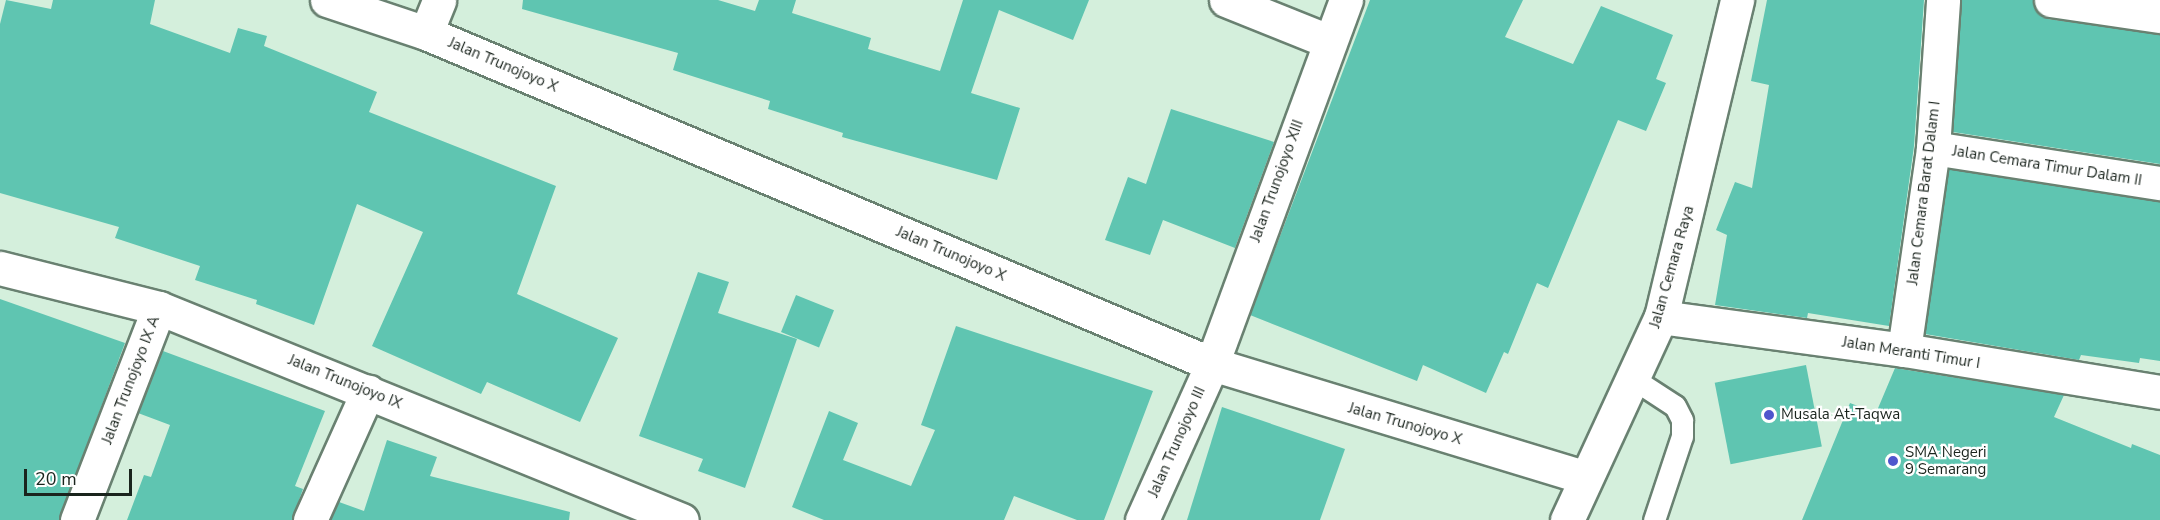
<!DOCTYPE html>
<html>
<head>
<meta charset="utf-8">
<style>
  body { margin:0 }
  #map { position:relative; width:2160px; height:520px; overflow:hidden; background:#d4efdc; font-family:"Nunito Sans",sans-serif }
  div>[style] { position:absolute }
  .building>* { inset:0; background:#5fc5b1; transform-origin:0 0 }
  .roads { filter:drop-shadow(2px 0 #698171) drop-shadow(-2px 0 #698171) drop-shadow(0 2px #698171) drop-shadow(0 -2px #698171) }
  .lane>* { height:21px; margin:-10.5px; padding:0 10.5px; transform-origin:10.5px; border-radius:10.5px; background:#fff }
  .street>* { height:33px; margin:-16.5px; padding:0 16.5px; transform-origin:16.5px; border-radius:16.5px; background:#fff }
  .secondary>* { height:33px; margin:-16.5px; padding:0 16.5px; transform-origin:16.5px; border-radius:16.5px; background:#fff }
  .dots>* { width:16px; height:16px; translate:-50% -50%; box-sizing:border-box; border:3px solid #fff; border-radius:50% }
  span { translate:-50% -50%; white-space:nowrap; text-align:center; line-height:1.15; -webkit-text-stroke:4.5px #fff; paint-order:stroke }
  .street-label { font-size:15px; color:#1a241d }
  .poi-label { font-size:15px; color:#1a241d }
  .left { translate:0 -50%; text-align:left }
  .scale { position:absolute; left:24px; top:469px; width:108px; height:27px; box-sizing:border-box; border:3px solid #1a241d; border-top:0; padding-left:8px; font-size:18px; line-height:21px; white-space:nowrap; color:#1a241d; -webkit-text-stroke:4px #fff; paint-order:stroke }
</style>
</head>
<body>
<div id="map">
  <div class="building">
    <i style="clip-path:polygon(6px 0,51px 9px,53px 0,155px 0,150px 24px,230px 53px,238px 28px,267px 36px,264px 46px,377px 92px,369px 112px,556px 186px,517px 294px,618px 338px,580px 422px,487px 382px,481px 394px,372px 346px,423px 232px,357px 204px,314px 325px,256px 304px,257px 300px,195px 280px,200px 266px,115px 238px,119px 227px,0 193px,0 24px)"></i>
    <i style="clip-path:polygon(523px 0,718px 0,755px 11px,759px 0,796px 0,792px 13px,871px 38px,868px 49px,940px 71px,963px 0,1089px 0,1073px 40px,999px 10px,971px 93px,1020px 108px,997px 180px,842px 137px,843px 133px,768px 109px,770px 101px,673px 70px,678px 53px,522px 9px)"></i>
    <i style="clip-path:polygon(1370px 0,1523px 0,1505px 37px,1573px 64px,1601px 6px,1673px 35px,1656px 79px,1666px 83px,1646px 131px,1618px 120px,1548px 288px,1537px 283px,1508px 354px,1504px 352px,1486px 393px,1423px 365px,1417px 381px,1250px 315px)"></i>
    <i style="clip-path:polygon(1767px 0,1924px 0,1914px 146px,1889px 326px,1808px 313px,1807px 318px,1715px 305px,1727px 235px,1716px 230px,1735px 182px,1752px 188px,1769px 85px,1751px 81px)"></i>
    <i style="clip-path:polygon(1962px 0,2033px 0,2039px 14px,2048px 19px,2160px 34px,2160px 164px,1953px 132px)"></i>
    <i style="clip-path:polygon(1171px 109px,1274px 142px,1235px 248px,1163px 220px,1150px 255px,1105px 240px,1128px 177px,1146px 184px)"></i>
    <i style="clip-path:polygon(1949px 169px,2160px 201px,2160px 361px,2140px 358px,2139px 363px,2081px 355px,2079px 360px,1925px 334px)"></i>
    <i style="clip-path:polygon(698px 272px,729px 282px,718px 313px,797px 339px,745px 488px,698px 471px,703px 459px,639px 436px)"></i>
    <i style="left:796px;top:295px;width:41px;height:40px;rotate:22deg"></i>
    <i style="clip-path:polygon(0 299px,125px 343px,59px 520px,0 520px)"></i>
    <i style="clip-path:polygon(956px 326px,1153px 391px,1104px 520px,1077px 520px,1014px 496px,1004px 520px,824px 520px,792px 507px,829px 411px,858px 423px,843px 460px,911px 486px,935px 430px,921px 425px)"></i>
    <i style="clip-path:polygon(163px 351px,325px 411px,295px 486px,303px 489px,292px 520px,127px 520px,144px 475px,151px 477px,170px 425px,138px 413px)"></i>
    <i style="left:1806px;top:365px;width:83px;height:93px;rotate:79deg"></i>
    <i style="clip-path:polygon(1895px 368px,2064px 395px,2054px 417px,2131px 448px,2132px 444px,2160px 455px,2160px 520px,1802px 520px,1850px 403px,1876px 413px)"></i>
    <i style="clip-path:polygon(1222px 407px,1345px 449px,1320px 520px,1187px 520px)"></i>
    <i style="clip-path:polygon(387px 440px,437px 457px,430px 476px,570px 512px,569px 520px,331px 520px,339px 502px,364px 511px)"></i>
  </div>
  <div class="roads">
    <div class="lane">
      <i style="left:1632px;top:378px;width:51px;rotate:33.1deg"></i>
      <i style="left:1675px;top:406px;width:16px;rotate:63deg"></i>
      <i style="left:1682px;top:420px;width:16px;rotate:90deg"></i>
      <i style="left:1682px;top:436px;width:89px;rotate:108.4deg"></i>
    </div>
    <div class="street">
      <i style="left:327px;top:0;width:104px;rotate:18.4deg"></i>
      <i style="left:426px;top:33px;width:853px;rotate:22.84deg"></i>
      <i style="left:1212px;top:364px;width:390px;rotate:16.9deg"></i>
      <i style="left:1226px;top:0;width:110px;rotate:21.9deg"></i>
      <i style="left:2051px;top:0;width:110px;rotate:8.4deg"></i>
      <i style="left:426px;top:33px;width:35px;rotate:-68deg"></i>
      <i style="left:1933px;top:148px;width:230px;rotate:8.8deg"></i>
      <i style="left:0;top:268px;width:164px;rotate:14.1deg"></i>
      <i style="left:159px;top:308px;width:564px;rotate:22.07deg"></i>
      <i style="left:1661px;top:317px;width:245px;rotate:7.7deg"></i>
      <i style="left:1904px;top:350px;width:259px;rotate:9.3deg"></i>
      <i style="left:1904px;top:350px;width:204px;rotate:-81.8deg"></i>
      <i style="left:1933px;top:148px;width:148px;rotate:-86.1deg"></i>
      <i style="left:77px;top:520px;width:227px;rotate:-68.9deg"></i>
      <i style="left:310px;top:520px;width:141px;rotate:-65.8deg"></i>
      <i style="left:1142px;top:520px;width:171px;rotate:-65.8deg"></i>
      <i style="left:1212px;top:364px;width:388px;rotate:-69.8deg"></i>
    </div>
    <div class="secondary">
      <i style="left:1567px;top:520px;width:224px;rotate:-65.2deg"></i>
      <i style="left:1661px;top:317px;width:326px;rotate:-76.5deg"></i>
    </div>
  </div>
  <div class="dots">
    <i style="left:1769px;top:415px;background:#4f56cd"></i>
    <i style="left:1893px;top:461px;background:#4f56cd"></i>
  </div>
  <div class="street-label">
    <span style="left:503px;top:65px;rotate:23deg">Jalan Trunojoyo X</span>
    <span style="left:2047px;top:166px;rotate:9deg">Jalan Cemara Timur Dalam II</span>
    <span style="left:1277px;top:181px;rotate:-70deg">Jalan Trunojoyo XIII</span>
    <span style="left:1924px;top:193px;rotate:-83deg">Jalan Cemara Barat Dalam I</span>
    <span style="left:951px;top:254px;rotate:23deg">Jalan Trunojoyo X</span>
    <span style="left:1672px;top:267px;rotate:-74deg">Jalan Cemara Raya</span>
    <span style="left:1911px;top:353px;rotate:9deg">Jalan Meranti Timur I</span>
    <span style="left:131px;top:380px;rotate:-69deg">Jalan Trunojoyo IX A</span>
    <span style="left:345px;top:382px;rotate:22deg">Jalan Trunojoyo IX</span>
    <span style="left:1405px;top:424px;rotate:16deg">Jalan Trunojoyo X</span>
    <span style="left:1177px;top:442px;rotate:-66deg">Jalan Trunojoyo III</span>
  </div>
  <div class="poi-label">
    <span class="left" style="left:1781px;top:415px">Musala At-Taqwa</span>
    <span class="left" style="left:1905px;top:461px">SMA Negeri<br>9 Semarang</span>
  </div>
  <div class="scale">20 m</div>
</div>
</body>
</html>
